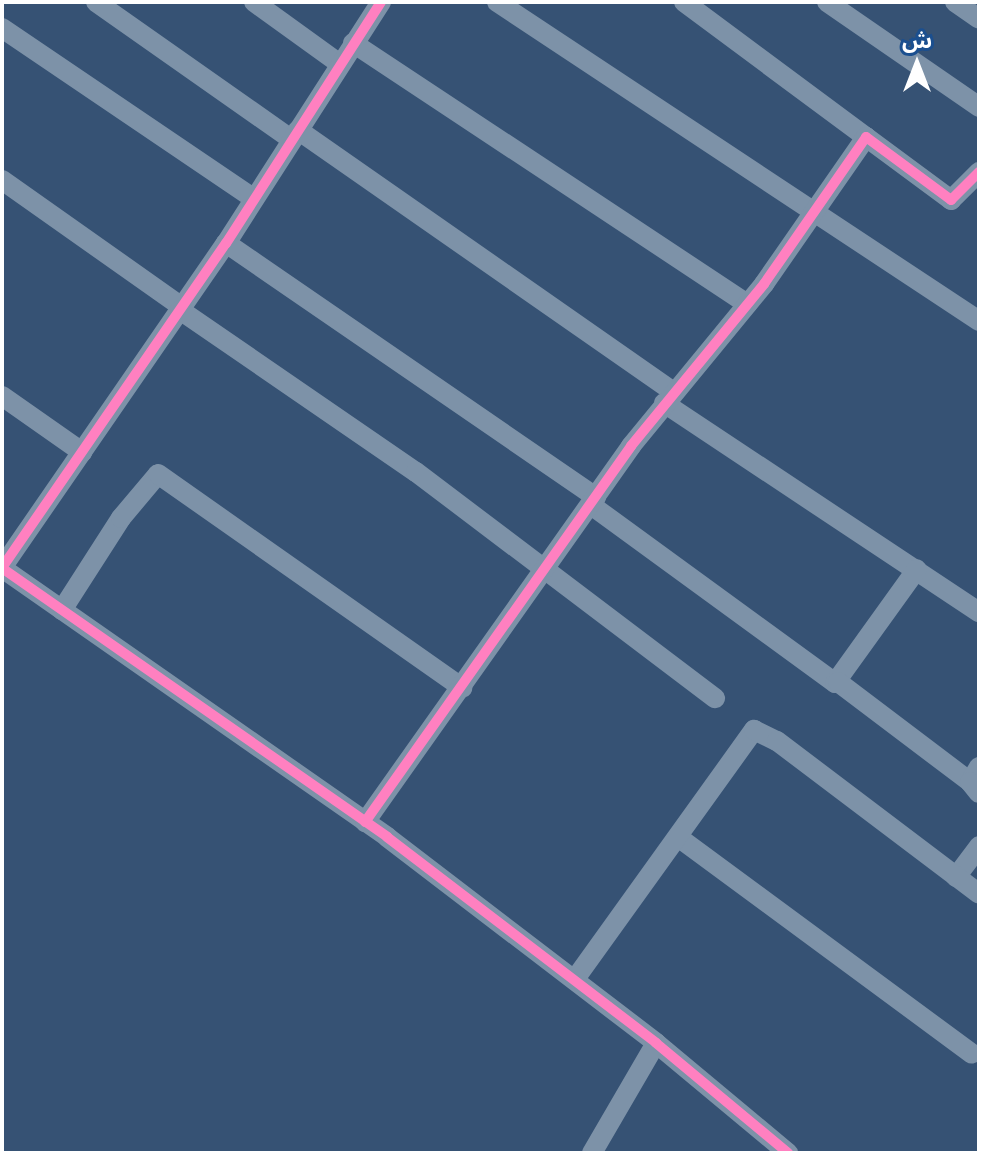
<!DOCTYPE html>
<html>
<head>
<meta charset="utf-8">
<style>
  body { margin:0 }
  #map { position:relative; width:981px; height:1155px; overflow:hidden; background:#365274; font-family:"Public Sans","Noto Sans Arabic",sans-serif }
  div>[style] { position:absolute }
  .street>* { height:20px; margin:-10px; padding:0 10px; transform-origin:10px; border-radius:10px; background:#7d92a8 }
  .cycleway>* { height:10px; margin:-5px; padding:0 5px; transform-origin:5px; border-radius:5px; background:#ff80c0 }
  span { translate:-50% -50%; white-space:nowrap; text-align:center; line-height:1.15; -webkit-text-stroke:8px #1b4f8f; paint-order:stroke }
  .frame { position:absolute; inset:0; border:4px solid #fff; pointer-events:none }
  .north { position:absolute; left:877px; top:24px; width:80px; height:80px; -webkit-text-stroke:6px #1b4f8f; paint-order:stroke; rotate:0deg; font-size:22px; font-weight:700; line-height:32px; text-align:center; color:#fff }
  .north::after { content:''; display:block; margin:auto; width:28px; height:36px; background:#fff; clip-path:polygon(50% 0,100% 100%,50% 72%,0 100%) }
</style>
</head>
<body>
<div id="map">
  <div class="street">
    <i style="left:96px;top:2px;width:238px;rotate:35.1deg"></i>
    <i style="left:254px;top:2px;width:106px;rotate:35.8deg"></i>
    <i style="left:381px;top:2px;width:287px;rotate:122.7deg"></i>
    <i style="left:226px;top:243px;width:395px;rotate:124.6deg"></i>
    <i style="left:2px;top:568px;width:470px;rotate:34.9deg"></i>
    <i style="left:387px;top:837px;width:339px;rotate:37.4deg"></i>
    <i style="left:656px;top:1043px;width:172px;rotate:39.8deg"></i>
    <i style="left:497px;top:2px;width:578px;rotate:33.5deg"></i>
    <i style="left:684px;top:2px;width:227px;rotate:36.6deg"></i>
    <i style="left:827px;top:2px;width:185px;rotate:34.6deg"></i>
    <i style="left:955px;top:2px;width:29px;rotate:35deg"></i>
    <i style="left:2px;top:28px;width:303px;rotate:34.1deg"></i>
    <i style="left:353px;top:43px;width:473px;rotate:33.5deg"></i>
    <i style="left:298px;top:130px;width:456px;rotate:34.9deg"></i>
    <i style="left:2px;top:180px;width:220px;rotate:35.2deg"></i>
    <i style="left:226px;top:243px;width:449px;rotate:34.5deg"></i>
    <i style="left:180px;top:310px;width:286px;rotate:34.5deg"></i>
    <i style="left:416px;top:472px;width:375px;rotate:37.1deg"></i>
    <i style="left:2px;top:396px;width:98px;rotate:35deg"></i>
    <i style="left:664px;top:403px;width:378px;rotate:33.6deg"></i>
    <i style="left:591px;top:505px;width:302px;rotate:36.1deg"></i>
    <i style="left:835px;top:683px;width:140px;rotate:-54.3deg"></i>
    <i style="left:62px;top:610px;width:109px;rotate:-57.3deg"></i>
    <i style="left:121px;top:518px;width:57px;rotate:-49.9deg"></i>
    <i style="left:158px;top:474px;width:372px;rotate:35.1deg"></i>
    <i style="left:838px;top:682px;width:166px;rotate:37.1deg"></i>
    <i style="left:979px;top:767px;width:17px;rotate:121deg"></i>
    <i style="left:970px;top:782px;width:14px;rotate:51deg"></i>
    <i style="left:365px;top:822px;width:461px;rotate:-54.7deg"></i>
    <i style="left:631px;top:446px;width:210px;rotate:-50.6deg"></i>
    <i style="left:764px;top:284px;width:179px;rotate:-55.2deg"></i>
    <i style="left:866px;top:137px;width:106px;rotate:36.5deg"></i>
    <i style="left:951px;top:200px;width:40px;rotate:-45deg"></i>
    <i style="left:678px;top:837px;width:365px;rotate:36.4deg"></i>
    <i style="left:956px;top:877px;width:39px;rotate:-53deg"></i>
    <i style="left:575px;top:979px;width:307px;rotate:-54.3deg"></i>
    <i style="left:754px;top:730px;width:25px;rotate:26deg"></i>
    <i style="left:777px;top:741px;width:253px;rotate:37.1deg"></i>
    <i style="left:592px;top:1153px;width:127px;rotate:-59.8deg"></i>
  </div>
  <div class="cycleway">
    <i style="left:381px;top:2px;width:287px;rotate:122.7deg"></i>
    <i style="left:226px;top:243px;width:395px;rotate:124.6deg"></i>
    <i style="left:2px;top:568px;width:470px;rotate:34.9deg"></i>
    <i style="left:387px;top:837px;width:339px;rotate:37.4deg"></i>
    <i style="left:656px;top:1043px;width:172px;rotate:39.8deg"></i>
    <i style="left:365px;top:822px;width:461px;rotate:-54.7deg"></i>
    <i style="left:631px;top:446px;width:210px;rotate:-50.6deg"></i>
    <i style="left:764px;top:284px;width:179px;rotate:-55.2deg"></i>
    <i style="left:866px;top:137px;width:106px;rotate:36.5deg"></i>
    <i style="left:951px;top:200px;width:40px;rotate:-45deg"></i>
  </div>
  <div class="frame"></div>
  <div class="north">ش</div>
</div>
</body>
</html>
